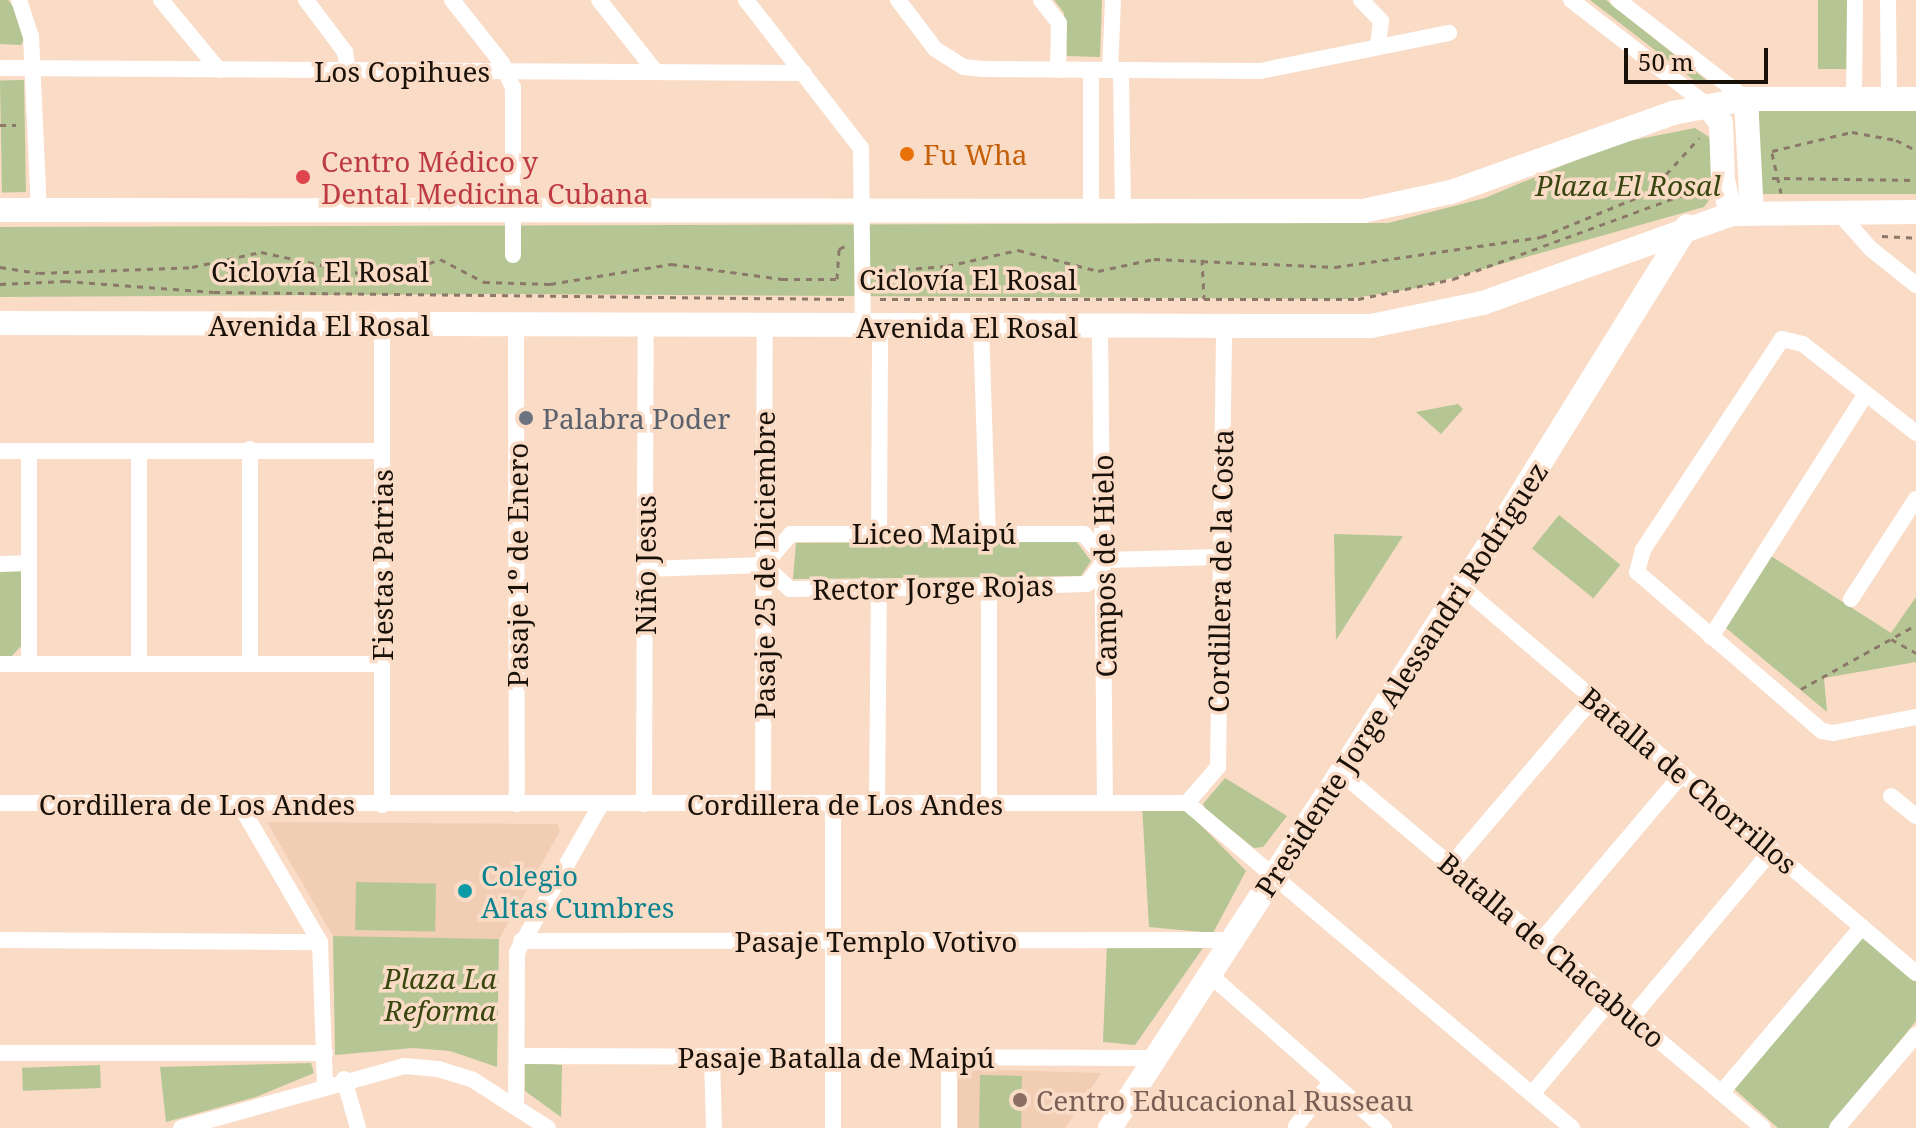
<!DOCTYPE html>
<html>
<head>
<meta charset="utf-8">
<style>
  body { margin:0 }
  #map { position:relative; width:1916px; height:1128px; overflow:hidden; background:#f9dbc6; font-family:"Noto Serif",serif }
  div>[style] { position:absolute }
  .built>* { inset:0; background:#f1cdb4 }
  .green>* { inset:0; background:#b5c694; transform-origin:0 0 }
  .path>* { height:3px; margin-top:-1.5px; transform-origin:0; background:repeating-linear-gradient(90deg,#8c7869 0 6px,transparent 0 12px) }
  .street>* { height:16px; margin:-8px; padding:0 8px; transform-origin:8px; border-radius:8px; background:#fff }
  .secondary>* { height:24px; margin:-12px; padding:0 12px; transform-origin:12px; border-radius:12px; background:#fff }
  .dots>* { width:22px; height:22px; translate:-50% -50%; box-sizing:border-box; border:4px solid #f9dbc6; border-radius:50% }
  span { translate:-50% -50%; white-space:nowrap; text-align:center; line-height:1.15; -webkit-text-stroke:7px #f9dbc6; paint-order:stroke }
  .street-label { font-size:28px; color:#191008 }
  .food-label { font-size:28px; color:#c56008 }
  .left { translate:0 -50%; text-align:left }
  .health-label { font-size:28px; color:#be3a42 }
  .park-label { font-size:28px; color:#38470f; font-style:italic }
  .worship-label { font-size:28px; color:#5b616d }
  .culture-label { font-size:28px; color:#0d838f }
  .education-label { font-size:28px; color:#785e54 }
  .scale { position:absolute; left:1624px; top:48px; width:144px; height:36px; box-sizing:border-box; border:4px solid #191008; border-top:0; padding-left:10px; font-size:24px; line-height:28px; white-space:nowrap; color:#191008; -webkit-text-stroke:6px #f9dbc6; paint-order:stroke }
</style>
</head>
<body>
<div id="map">
  <div class="built">
    <i style="clip-path:polygon(267px 822px,557px 824px,560px 831px,499px 939px,333px 936px)"></i>
    <i style="clip-path:polygon(958px 1069px,1101px 1073px,1065px 1128px,958px 1128px)"></i>
  </div>
  <div class="green">
    <i style="clip-path:polygon(0 0,8px 0,19px 14px,27px 35px,21px 45px,0 44px)"></i>
    <i style="clip-path:polygon(1054px 0,1102px 0,1100px 57px,1067px 56px,1064px 13px)"></i>
    <i style="clip-path:polygon(1590px 0,1606px 0,1706px 80px,1695px 81px)"></i>
    <i style="left:1818px;top:0;width:29px;height:69px"></i>
    <i style="left:24px;top:80px;width:112px;height:24px;rotate:89deg"></i>
    <i style="left:1916px;top:108px;width:86px;height:157px;rotate:90deg"></i>
    <i style="clip-path:polygon(1695px 128px,1709px 137px,1712px 148px,1714px 193px,1704px 207px,1416px 288px,1348px 299px,491px 294px,0 297px,0 227px,1388px 223px,1485px 198px,1614px 144px)"></i>
    <i style="clip-path:polygon(1458px 404px,1463px 409px,1441px 434px,1416px 412px)"></i>
    <i style="left:1559px;top:515px;width:79px;height:43px;rotate:39deg"></i>
    <i style="clip-path:polygon(1334px 534px,1403px 536px,1336px 640px)"></i>
    <i style="clip-path:polygon(1076px 541px,1091px 561px,1081px 576px,793px 579px,796px 543px)"></i>
    <i style="clip-path:polygon(1771px 556px,1891px 633px,1916px 597px,1916px 662px,1824px 678px,1827px 712px,1726px 628px)"></i>
    <i style="clip-path:polygon(23px 566px,23px 644px,10px 658px,0 658px,0 567px)"></i>
    <i style="clip-path:polygon(1225px 778px,1287px 816px,1263px 847px,1254px 848px,1206px 810px,1203px 804px)"></i>
    <i style="clip-path:polygon(1142px 805px,1182px 806px,1246px 871px,1213px 933px,1149px 927px)"></i>
    <i style="left:356px;top:882px;width:80px;height:48px;rotate:1deg"></i>
    <i style="clip-path:polygon(1861px 933px,1916px 979px,1916px 1021px,1829px 1128px,1778px 1128px,1732px 1087px)"></i>
    <i style="clip-path:polygon(333px 936px,499px 939px,497px 1067px,450px 1051px,413px 1048px,335px 1055px)"></i>
    <i style="clip-path:polygon(1107px 944px,1205px 945px,1135px 1045px,1103px 1042px)"></i>
    <i style="clip-path:polygon(525px 1062px,562px 1065px,561px 1117px,525px 1091px)"></i>
    <i style="clip-path:polygon(311px 1063px,314px 1073px,256px 1097px,166px 1122px,160px 1067px)"></i>
    <i style="left:100px;top:1065px;width:23px;height:78px;rotate:88deg"></i>
    <i style="left:980px;top:1075px;width:42px;height:53px;rotate:1deg"></i>
  </div>
  <div class="path">
    <i style="left:0;top:125px;width:16px"></i>
    <i style="left:1772px;top:151px;width:82px;rotate:-13.4deg"></i>
    <i style="left:1852px;top:132px;width:45px;rotate:10.3deg"></i>
    <i style="left:1896px;top:140px;width:22px;rotate:27deg"></i>
    <i style="left:1772px;top:153px;width:41px;rotate:77.3deg"></i>
    <i style="left:1772px;top:178px;width:144px;rotate:0.8deg"></i>
    <i style="left:1882px;top:236px;width:34px;rotate:3deg"></i>
    <i style="left:1202px;top:259px;width:40px;rotate:87.1deg"></i>
    <i style="left:0;top:267px;width:39px;rotate:9deg"></i>
    <i style="left:39px;top:273px;width:153px;rotate:-2.2deg"></i>
    <i style="left:192px;top:267px;width:71px;rotate:-12.3deg"></i>
    <i style="left:261px;top:252px;width:114px;rotate:12.2deg"></i>
    <i style="left:372px;top:276px;width:23px"></i>
    <i style="left:395px;top:276px;width:48px;rotate:-20.7deg"></i>
    <i style="left:440px;top:259px;width:50px;rotate:27.6deg"></i>
    <i style="left:484px;top:282px;width:66px;rotate:1.7deg"></i>
    <i style="left:550px;top:284px;width:123px;rotate:-9.4deg"></i>
    <i style="left:671px;top:264px;width:112px;rotate:7.7deg"></i>
    <i style="left:782px;top:279px;width:55px"></i>
    <i style="left:837px;top:279px;width:30px;rotate:-86deg"></i>
    <i style="left:839px;top:249px;width:7px;rotate:-27deg"></i>
    <i style="left:880px;top:271px;width:67px;rotate:-4.3deg"></i>
    <i style="left:947px;top:266px;width:73px;rotate:-12.7deg"></i>
    <i style="left:1018px;top:250px;width:83px;rotate:14.7deg"></i>
    <i style="left:1098px;top:271px;width:57px;rotate:-12.1deg"></i>
    <i style="left:1154px;top:259px;width:181px;rotate:2.5deg"></i>
    <i style="left:1335px;top:267px;width:208px;rotate:-8.3deg"></i>
    <i style="left:1541px;top:237px;width:118px;rotate:-22.4deg"></i>
    <i style="left:1650px;top:192px;width:73px;rotate:-47.8deg"></i>
    <i style="left:0;top:284px;width:65px;rotate:-2.6deg"></i>
    <i style="left:65px;top:281px;width:149px;rotate:4.2deg"></i>
    <i style="left:214px;top:292px;width:630px;rotate:0.64deg"></i>
    <i style="left:880px;top:299px;width:478px"></i>
    <i style="left:1358px;top:299px;width:97px;rotate:-11.9deg"></i>
    <i style="left:1453px;top:279px;width:265px;rotate:-20.1deg"></i>
    <i style="left:1891px;top:639px;width:29px;rotate:29deg"></i>
    <i style="left:1801px;top:689px;width:132px;rotate:-29.1deg"></i>
  </div>
  <div class="street">
    <i style="left:19px;top:0;width:38px;rotate:72deg"></i>
    <i style="left:31px;top:36px;width:174px;rotate:87.4deg"></i>
    <i style="left:161px;top:0;width:91px;rotate:50.4deg"></i>
    <i style="left:306px;top:0;width:65px;rotate:53.1deg"></i>
    <i style="left:345px;top:52px;width:19px;rotate:81deg"></i>
    <i style="left:452px;top:0;width:80px;rotate:51.6deg"></i>
    <i style="left:502px;top:63px;width:27px;rotate:66deg"></i>
    <i style="left:513px;top:88px;width:167px;rotate:90deg"></i>
    <i style="left:599px;top:0;width:92px;rotate:51.6deg"></i>
    <i style="left:746px;top:0;width:187px;rotate:52.2deg"></i>
    <i style="left:861px;top:148px;width:178px;rotate:89.4deg"></i>
    <i style="left:898px;top:0;width:61px;rotate:52.9deg"></i>
    <i style="left:935px;top:49px;width:34px;rotate:32deg"></i>
    <i style="left:964px;top:67px;width:19px;rotate:6deg"></i>
    <i style="left:983px;top:69px;width:277px;rotate:0.4deg"></i>
    <i style="left:1260px;top:71px;width:193px;rotate:-11.4deg"></i>
    <i style="left:1041px;top:0;width:29px;rotate:52deg"></i>
    <i style="left:1059px;top:23px;width:47px;rotate:91.2deg"></i>
    <i style="left:1361px;top:0;width:29px;rotate:46deg"></i>
    <i style="left:1381px;top:21px;width:23px;rotate:97deg"></i>
    <i style="left:1571px;top:0;width:173px;rotate:37.7deg"></i>
    <i style="left:1618px;top:0;width:162px;rotate:37.7deg"></i>
    <i style="left:1888px;top:0;width:99px;rotate:89.4deg"></i>
    <i style="left:0;top:68px;width:804px;rotate:0.36deg"></i>
    <i style="left:1091px;top:70px;width:142px;rotate:90deg"></i>
    <i style="left:1110px;top:70px;width:70px;rotate:-87.5deg"></i>
    <i style="left:1121px;top:71px;width:141px;rotate:89.2deg"></i>
    <i style="left:1854px;top:98px;width:98px;rotate:-89.4deg"></i>
    <i style="left:1837px;top:211px;width:51px;rotate:48.2deg"></i>
    <i style="left:1871px;top:249px;width:58px;rotate:38.7deg"></i>
    <i style="left:516px;top:326px;width:478px;rotate:89.9deg"></i>
    <i style="left:981px;top:327px;width:206px;rotate:88.1deg"></i>
    <i style="left:1100px;top:328px;width:475px;rotate:89.4deg"></i>
    <i style="left:1916px;top:433px;width:144px;rotate:-141.8deg"></i>
    <i style="left:1803px;top:344px;width:22px;rotate:-167deg"></i>
    <i style="left:1782px;top:339px;width:253px;rotate:123.4deg"></i>
    <i style="left:1643px;top:550px;width:23px;rotate:105deg"></i>
    <i style="left:1637px;top:572px;width:244px;rotate:40.7deg"></i>
    <i style="left:1822px;top:731px;width:11px;rotate:10deg"></i>
    <i style="left:1833px;top:733px;width:85px;rotate:-10.9deg"></i>
    <i style="left:250px;top:449px;width:215px;rotate:90deg"></i>
    <i style="left:0;top:451px;width:382px"></i>
    <i style="left:879px;top:533px;width:207px;rotate:-89.7deg"></i>
    <i style="left:0;top:564px;width:29px;rotate:-2deg"></i>
    <i style="left:764px;top:565px;width:41px;rotate:-48.9deg"></i>
    <i style="left:791px;top:534px;width:293px"></i>
    <i style="left:1084px;top:534px;width:33px;rotate:51deg"></i>
    <i style="left:645px;top:569px;width:119px;rotate:-1.9deg"></i>
    <i style="left:764px;top:565px;width:35px;rotate:43deg"></i>
    <i style="left:790px;top:589px;width:199px;rotate:-0.6deg"></i>
    <i style="left:989px;top:587px;width:98px;rotate:-1.8deg"></i>
    <i style="left:1087px;top:584px;width:30px;rotate:-53deg"></i>
    <i style="left:1105px;top:560px;width:114px;rotate:-1.5deg"></i>
    <i style="left:1462px;top:587px;width:596px;rotate:40.37deg"></i>
    <i style="left:1851px;top:599px;width:119px;rotate:-57deg"></i>
    <i style="left:1711px;top:637px;width:288px;rotate:-57.5deg"></i>
    <i style="left:0;top:664px;width:382px"></i>
    <i style="left:29px;top:664px;width:213px;rotate:-90deg"></i>
    <i style="left:139px;top:664px;width:213px;rotate:-90deg"></i>
    <i style="left:1341px;top:773px;width:551px;rotate:40.07deg"></i>
    <i style="left:1891px;top:796px;width:32px;rotate:39deg"></i>
    <i style="left:0;top:803px;width:1187px"></i>
    <i style="left:1187px;top:803px;width:504px;rotate:40.17deg"></i>
    <i style="left:989px;top:803px;width:216px;rotate:-90deg"></i>
    <i style="left:1187px;top:803px;width:48px;rotate:-49.3deg"></i>
    <i style="left:1218px;top:767px;width:439px;rotate:-89.2deg"></i>
    <i style="left:233px;top:804px;width:9px;rotate:21deg"></i>
    <i style="left:241px;top:807px;width:156px;rotate:59.7deg"></i>
    <i style="left:320px;top:942px;width:143px;rotate:88deg"></i>
    <i style="left:644px;top:804px;width:478px;rotate:-89.8deg"></i>
    <i style="left:763px;top:804px;width:477px;rotate:-89.8deg"></i>
    <i style="left:877px;top:804px;width:217px;rotate:-89.5deg"></i>
    <i style="left:382px;top:805px;width:480px;rotate:-90deg"></i>
    <i style="left:1451px;top:865px;width:219px;rotate:-49.6deg"></i>
    <i style="left:0;top:940px;width:320px;rotate:0.4deg"></i>
    <i style="left:521px;top:941px;width:711px;rotate:-0.08deg"></i>
    <i style="left:1541px;top:941px;width:219px;rotate:-49.8deg"></i>
    <i style="left:1210px;top:975px;width:232px;rotate:41.3deg"></i>
    <i style="left:1632px;top:1017px;width:218px;rotate:-50deg"></i>
    <i style="left:0;top:1053px;width:325px"></i>
    <i style="left:517px;top:1056px;width:638px;rotate:0.18deg"></i>
    <i style="left:712px;top:1057px;width:71px;rotate:88.4deg"></i>
    <i style="left:949px;top:1057px;width:71px;rotate:90deg"></i>
    <i style="left:344px;top:1079px;width:51px;rotate:74.1deg"></i>
    <i style="left:1721px;top:1093px;width:218px;rotate:-49.7deg"></i>
    <i style="left:1532px;top:1094px;width:123px;rotate:-50deg"></i>
    <i style="left:516px;top:1107px;width:155px;rotate:-89.6deg"></i>
    <i style="left:517px;top:952px;width:170px;rotate:-60.4deg"></i>
    <i style="left:1296px;top:1126px;width:56px;rotate:-51.5deg"></i>
    <i style="left:181px;top:1128px;width:231px;rotate:-15.5deg"></i>
    <i style="left:404px;top:1066px;width:34px;rotate:5deg"></i>
    <i style="left:438px;top:1069px;width:37px;rotate:17deg"></i>
    <i style="left:473px;top:1080px;width:89px;rotate:32.6deg"></i>
    <i style="left:833px;top:1128px;width:324px;rotate:-90deg"></i>
    <i style="left:1837px;top:1128px;width:122px;rotate:-49.7deg"></i>
  </div>
  <div class="secondary">
    <i style="left:1746px;top:99px;width:113px;rotate:87deg"></i>
    <i style="left:1708px;top:106px;width:21px;rotate:53deg"></i>
    <i style="left:1721px;top:123px;width:57px;rotate:88deg"></i>
    <i style="left:1723px;top:180px;width:35px;rotate:77deg"></i>
    <i style="left:0;top:210px;width:1363px;rotate:0.04deg"></i>
    <i style="left:1363px;top:211px;width:90px;rotate:-12.2deg"></i>
    <i style="left:1451px;top:192px;width:236px;rotate:-19.6deg"></i>
    <i style="left:1673px;top:113px;width:74px;rotate:-10.9deg"></i>
    <i style="left:1746px;top:99px;width:170px"></i>
    <i style="left:0;top:323px;width:1371px;rotate:0.13deg"></i>
    <i style="left:1371px;top:326px;width:114px;rotate:-11.6deg"></i>
    <i style="left:1483px;top:303px;width:263px;rotate:-19.7deg"></i>
    <i style="left:1731px;top:214px;width:185px;rotate:-0.6deg"></i>
    <i style="left:1110px;top:1128px;width:716px;rotate:-56.98deg"></i>
    <i style="left:1500px;top:528px;width:355px;rotate:-58.2deg"></i>
  </div>
  <div class="dots">
    <i style="left:907px;top:154px;background:#e8710a"></i>
    <i style="left:303px;top:177px;background:#e0444e"></i>
    <i style="left:526px;top:418px;background:#6b7280"></i>
    <i style="left:465px;top:891px;background:#0f9aa8"></i>
    <i style="left:1020px;top:1100px;background:#8d6e63"></i>
  </div>
  <div class="street-label">
    <span style="left:402px;top:71px">Los Copihues</span>
    <span style="left:320px;top:271px">Ciclovía El Rosal</span>
    <span style="left:968px;top:279px">Ciclovía El Rosal</span>
    <span style="left:319px;top:325px">Avenida El Rosal</span>
    <span style="left:967px;top:327px">Avenida El Rosal</span>
    <span style="left:934px;top:533px">Liceo Maipú</span>
    <span style="left:382px;top:565px;rotate:-90deg">Fiestas Patrias</span>
    <span style="left:517px;top:565px;rotate:-90deg">Pasaje 1º de Enero</span>
    <span style="left:645px;top:565px;rotate:-90deg">Niño Jesus</span>
    <span style="left:764px;top:565px;rotate:-90deg">Pasaje 25 de Diciembre</span>
    <span style="left:1104px;top:566px;rotate:-91deg">Campos de Hielo</span>
    <span style="left:1220px;top:571px;rotate:-89deg">Cordillera de la Costa</span>
    <span style="left:933px;top:587px;rotate:-1deg">Rector Jorge Rojas</span>
    <span style="left:1401px;top:679px;rotate:-57deg">Presidente Jorge Alessandri Rodríguez</span>
    <span style="left:1689px;top:780px;rotate:40deg">Batalla de Chorrillos</span>
    <span style="left:197px;top:804px">Cordillera de Los Andes</span>
    <span style="left:845px;top:804px">Cordillera de Los Andes</span>
    <span style="left:876px;top:941px">Pasaje Templo Votivo</span>
    <span style="left:1552px;top:950px;rotate:40deg">Batalla de Chacabuco</span>
    <span style="left:836px;top:1057px">Pasaje Batalla de Maipú</span>
  </div>
  <div class="food-label">
    <span class="left" style="left:923px;top:154px">Fu Wha</span>
  </div>
  <div class="health-label">
    <span class="left" style="left:321px;top:177px">Centro Médico y<br>Dental Medicina Cubana</span>
  </div>
  <div class="park-label">
    <span style="left:1628px;top:185px">Plaza El Rosal</span>
    <span style="left:440px;top:994px">Plaza La<br>Reforma</span>
  </div>
  <div class="worship-label">
    <span class="left" style="left:542px;top:418px">Palabra Poder</span>
  </div>
  <div class="culture-label">
    <span class="left" style="left:481px;top:891px">Colegio<br>Altas Cumbres</span>
  </div>
  <div class="education-label">
    <span class="left" style="left:1036px;top:1100px">Centro Educacional Russeau</span>
  </div>
  <div class="scale">50 m</div>
</div>
</body>
</html>
